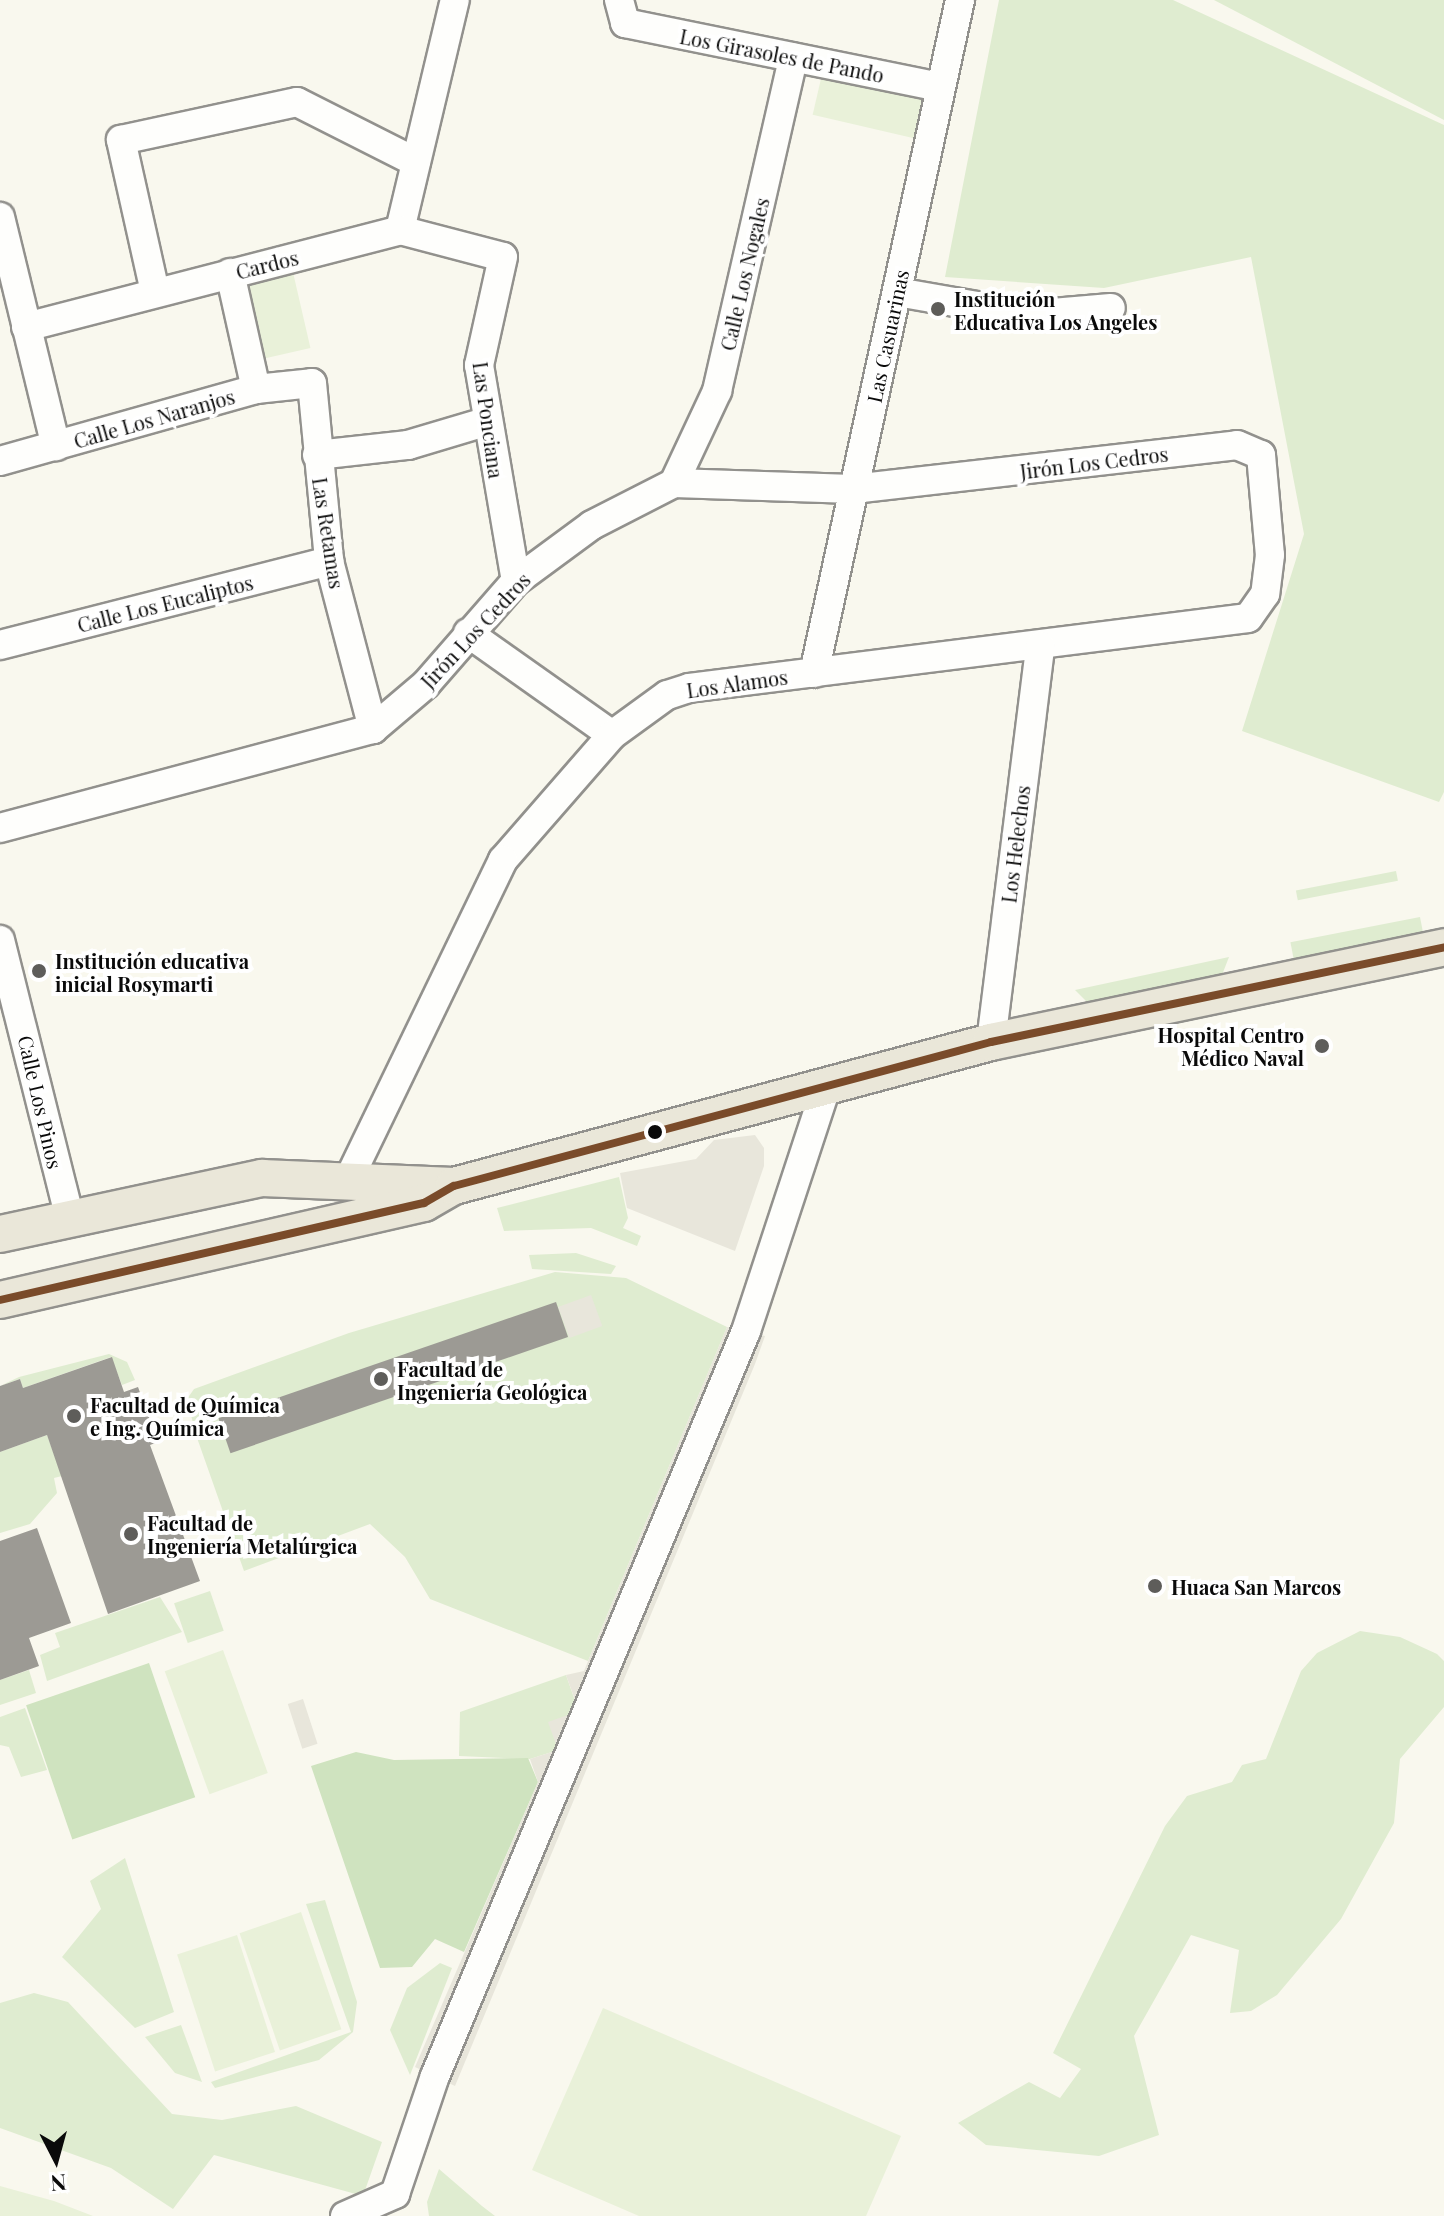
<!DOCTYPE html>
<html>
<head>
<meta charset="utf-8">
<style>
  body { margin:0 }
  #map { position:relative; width:1444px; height:2216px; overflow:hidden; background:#f9f8ee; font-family:"Playfair Display",serif }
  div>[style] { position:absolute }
  .green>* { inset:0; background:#dfecd0; transform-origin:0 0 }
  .forest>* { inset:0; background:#cfe3bf; transform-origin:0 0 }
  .pitch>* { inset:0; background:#e9f1d9; transform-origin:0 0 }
  .plaza>* { inset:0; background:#e8e6db; transform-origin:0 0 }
  .building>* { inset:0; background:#9c9a94; transform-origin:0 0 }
  .roads { filter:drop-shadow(2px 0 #92918d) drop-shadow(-2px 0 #92918d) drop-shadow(0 2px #92918d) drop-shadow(0 -2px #92918d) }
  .minor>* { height:28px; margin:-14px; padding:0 14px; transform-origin:14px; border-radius:14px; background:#fefefc }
  .major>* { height:36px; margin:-18px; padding:0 18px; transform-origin:18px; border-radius:18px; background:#eae7d9 }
  .bus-1>* { height:8px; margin:-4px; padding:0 4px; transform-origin:4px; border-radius:4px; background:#7a4b2a }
  .dots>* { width:22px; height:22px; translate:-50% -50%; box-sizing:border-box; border:4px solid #fff; border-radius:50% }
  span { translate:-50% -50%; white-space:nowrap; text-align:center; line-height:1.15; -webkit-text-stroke:8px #fff; paint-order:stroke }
  .street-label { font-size:20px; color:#0a0a0a }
  .poi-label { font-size:20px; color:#0a0a0a; font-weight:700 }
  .left { translate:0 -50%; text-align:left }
  .right { translate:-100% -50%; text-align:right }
  .north { position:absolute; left:16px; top:2120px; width:80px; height:80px; -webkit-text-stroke:6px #fff; paint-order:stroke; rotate:174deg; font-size:22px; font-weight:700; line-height:32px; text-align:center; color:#0a0a0a }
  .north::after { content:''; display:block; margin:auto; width:28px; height:36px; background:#0a0a0a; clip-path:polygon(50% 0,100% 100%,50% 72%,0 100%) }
</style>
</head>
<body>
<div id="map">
  <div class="green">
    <i style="clip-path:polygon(999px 0,1173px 0,1444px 125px,1444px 792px,1439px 802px,1242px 731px,1304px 534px,1251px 257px,1104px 288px,945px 277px)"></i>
    <i style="clip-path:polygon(1214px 0,1444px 0,1444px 120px)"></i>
    <i style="left:1396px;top:871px;width:10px;height:102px;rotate:79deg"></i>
    <i style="left:1420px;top:917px;width:26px;height:132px;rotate:79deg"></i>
    <i style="clip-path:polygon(1229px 957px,1222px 975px,1087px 1002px,1075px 990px)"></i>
    <i style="clip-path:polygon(619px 1177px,628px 1218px,623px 1228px,641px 1236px,637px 1246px,591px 1228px,504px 1231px,497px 1208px)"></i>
    <i style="clip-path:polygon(576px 1253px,616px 1266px,611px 1274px,532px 1269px,529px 1255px)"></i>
    <i style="clip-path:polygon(555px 1272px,626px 1278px,727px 1327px,588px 1661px,430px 1599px,405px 1557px,370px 1524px,244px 1571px,196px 1435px,187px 1399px,194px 1389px,349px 1333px)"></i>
    <i style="clip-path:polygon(109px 1354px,127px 1362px,135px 1380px,122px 1385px,111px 1357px,23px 1388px,20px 1379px,0 1386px,19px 1377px)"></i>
    <i style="clip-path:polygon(47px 1435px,62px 1476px,54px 1478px,57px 1493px,30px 1524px,0 1533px,0 1452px)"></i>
    <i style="left:210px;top:1591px;width:42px;height:38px;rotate:71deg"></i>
    <i style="clip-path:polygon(160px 1597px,182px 1632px,47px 1681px,40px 1655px,60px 1647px,55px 1633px)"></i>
    <i style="clip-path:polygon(1360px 1631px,1400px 1637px,1437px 1654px,1444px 1661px,1444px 1707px,1400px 1759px,1394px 1823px,1341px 1919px,1277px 1995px,1251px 2011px,1230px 2013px,1239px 1950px,1191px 1935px,1134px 2036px,1159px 2135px,1099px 2156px,986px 2145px,958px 2123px,1029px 2082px,1060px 2098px,1081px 2069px,1053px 2053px,1165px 1826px,1187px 1796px,1232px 1782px,1242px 1765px,1266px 1759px,1301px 1671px,1317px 1653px)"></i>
    <i style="clip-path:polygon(29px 1670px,36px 1693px,0 1705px,0 1680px)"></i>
    <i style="clip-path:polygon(566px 1675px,579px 1712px,558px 1750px,530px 1759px,459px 1756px,460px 1712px)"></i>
    <i style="clip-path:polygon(25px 1708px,47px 1770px,21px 1777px,9px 1747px,0 1745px,0 1717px)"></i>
    <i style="clip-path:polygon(125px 1858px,174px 2012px,135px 2028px,62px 1957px,101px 1909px,90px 1881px)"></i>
    <i style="clip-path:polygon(325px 1900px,357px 2002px,353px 2032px,319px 2060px,215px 2088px,211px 2082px,351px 2032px,306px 1904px)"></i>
    <i style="clip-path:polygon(440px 1963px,452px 1968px,410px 2075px,390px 2030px,407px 1988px)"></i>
    <i style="clip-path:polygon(34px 1993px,68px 2002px,172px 2114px,222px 2120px,296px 2106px,382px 2142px,363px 2196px,214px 2155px,173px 2209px,111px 2168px,0 2128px,0 2003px)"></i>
    <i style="clip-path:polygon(181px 2025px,202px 2082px,175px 2073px,145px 2037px)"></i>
    <i style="clip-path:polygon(439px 2169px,482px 2206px,495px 2216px,429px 2216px,427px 2202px)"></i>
  </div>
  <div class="forest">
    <i style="left:149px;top:1663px;width:142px;height:130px;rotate:71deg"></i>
    <i style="clip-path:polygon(356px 1752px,394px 1760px,528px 1758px,538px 1782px,464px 1952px,435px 1939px,412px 1967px,380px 1968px,311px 1766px)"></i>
  </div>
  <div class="pitch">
    <i style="left:823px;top:70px;width:104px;height:46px;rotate:13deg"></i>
    <i style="left:292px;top:268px;width:82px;height:53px;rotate:77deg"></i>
    <i style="left:223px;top:1650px;width:131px;height:62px;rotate:70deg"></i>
    <i style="left:301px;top:1912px;width:124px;height:65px;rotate:71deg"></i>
    <i style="left:237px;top:1935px;width:123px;height:63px;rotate:72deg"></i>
    <i style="clip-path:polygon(603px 2008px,901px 2136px,866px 2216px,639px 2216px,532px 2170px)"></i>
    <i style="clip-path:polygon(0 2186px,54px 2201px,93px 2216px,0 2216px)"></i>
  </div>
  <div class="plaza">
    <i style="clip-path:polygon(755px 1135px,764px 1148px,764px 1166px,735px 1251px,627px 1208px,620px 1173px,696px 1159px,714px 1140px)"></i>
    <i style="left:591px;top:1295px;width:33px;height:35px;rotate:70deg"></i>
    <i style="clip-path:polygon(727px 1327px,765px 1336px,755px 1364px,455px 2086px,415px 2067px,538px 1782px,530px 1759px,558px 1750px,548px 1722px,579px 1711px,566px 1675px,584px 1671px)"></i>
    <i style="left:303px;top:1699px;width:47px;height:16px;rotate:72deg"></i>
  </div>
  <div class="building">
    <i style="left:556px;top:1302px;width:37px;height:357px;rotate:71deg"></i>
    <i style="clip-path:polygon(112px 1357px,124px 1392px,138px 1387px,158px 1442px,150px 1445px,200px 1581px,108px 1614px,47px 1435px,0 1452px,0 1386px,20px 1379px,23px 1388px)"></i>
    <i style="clip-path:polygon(37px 1528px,71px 1623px,29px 1638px,39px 1666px,0 1680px,0 1541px)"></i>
  </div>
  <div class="roads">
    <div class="minor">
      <i style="left:619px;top:0;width:24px;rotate:75deg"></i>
      <i style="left:625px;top:23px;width:320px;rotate:11.5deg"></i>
      <i style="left:0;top:217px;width:236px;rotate:76.3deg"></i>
      <i style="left:400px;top:230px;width:236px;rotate:-76.6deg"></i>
      <i style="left:230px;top:273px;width:119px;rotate:77.4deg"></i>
      <i style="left:155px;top:292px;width:156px;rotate:-102.6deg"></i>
      <i style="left:121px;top:140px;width:180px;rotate:-12.2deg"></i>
      <i style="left:297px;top:102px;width:133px;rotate:26.8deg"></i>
      <i style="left:897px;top:292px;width:134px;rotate:9.9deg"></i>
      <i style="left:1029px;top:315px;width:82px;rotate:-4.9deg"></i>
      <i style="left:26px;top:327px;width:386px;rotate:-14.5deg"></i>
      <i style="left:400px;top:230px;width:106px;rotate:14.7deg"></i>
      <i style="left:503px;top:257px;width:111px;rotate:102.5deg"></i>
      <i style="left:479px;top:365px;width:219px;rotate:80.3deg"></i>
      <i style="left:317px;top:455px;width:92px;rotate:-6.3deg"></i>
      <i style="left:408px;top:445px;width:80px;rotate:-16.6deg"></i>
      <i style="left:0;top:461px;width:266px;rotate:-15.7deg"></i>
      <i style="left:256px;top:389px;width:56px;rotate:-6.1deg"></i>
      <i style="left:312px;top:383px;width:179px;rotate:84.5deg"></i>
      <i style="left:329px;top:561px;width:174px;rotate:75.3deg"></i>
      <i style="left:674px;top:483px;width:102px;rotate:-64.9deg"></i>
      <i style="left:717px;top:391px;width:342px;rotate:-77.1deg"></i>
      <i style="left:468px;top:633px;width:176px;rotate:35.3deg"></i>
      <i style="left:0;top:645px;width:340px;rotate:-14.3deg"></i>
      <i style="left:814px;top:673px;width:689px;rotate:-77.76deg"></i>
      <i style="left:0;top:828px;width:386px;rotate:-14.9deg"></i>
      <i style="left:373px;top:729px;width:70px;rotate:-40.3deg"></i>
      <i style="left:426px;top:684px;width:137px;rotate:-48.9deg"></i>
      <i style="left:516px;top:581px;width:94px;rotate:-36.4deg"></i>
      <i style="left:592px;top:525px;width:92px;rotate:-27.1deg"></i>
      <i style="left:674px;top:483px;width:179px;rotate:1.9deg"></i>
      <i style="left:853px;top:489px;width:387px;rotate:-6.5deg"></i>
      <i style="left:1237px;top:445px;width:26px;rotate:23deg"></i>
      <i style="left:1261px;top:455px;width:100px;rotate:84.9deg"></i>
      <i style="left:1270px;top:555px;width:39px;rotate:97deg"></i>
      <i style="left:1265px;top:594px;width:29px;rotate:125deg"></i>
      <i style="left:1248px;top:618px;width:563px;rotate:172.86deg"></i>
      <i style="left:689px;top:688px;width:23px;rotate:162deg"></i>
      <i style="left:667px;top:695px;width:68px;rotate:144deg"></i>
      <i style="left:612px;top:735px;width:166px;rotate:131.1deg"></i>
      <i style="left:503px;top:860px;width:354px;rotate:115.8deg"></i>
      <i style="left:0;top:940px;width:287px;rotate:75.9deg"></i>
      <i style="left:991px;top:1042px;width:399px;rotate:-82.9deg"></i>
      <i style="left:345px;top:2216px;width:55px;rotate:-23.7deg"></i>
      <i style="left:395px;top:2194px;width:125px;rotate:-71.3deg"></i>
      <i style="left:435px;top:2076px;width:807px;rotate:-67.34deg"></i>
      <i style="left:746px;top:1331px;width:259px;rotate:-71.8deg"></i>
    </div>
    <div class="major">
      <i style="left:0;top:1234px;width:268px;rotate:-12.1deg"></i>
      <i style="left:262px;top:1178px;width:192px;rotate:2.4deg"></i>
      <i style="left:0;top:1300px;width:435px;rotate:-12.9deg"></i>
      <i style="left:424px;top:1203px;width:34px;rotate:-30deg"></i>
      <i style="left:454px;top:1186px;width:556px;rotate:-15.01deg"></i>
      <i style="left:991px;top:1042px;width:463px;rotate:-11.8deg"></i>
    </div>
  </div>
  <div class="bus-1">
    <i style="left:0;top:1300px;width:435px;rotate:-12.9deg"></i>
    <i style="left:424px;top:1203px;width:34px;rotate:-30deg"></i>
    <i style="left:454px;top:1186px;width:556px;rotate:-15.01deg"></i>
    <i style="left:991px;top:1042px;width:463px;rotate:-11.8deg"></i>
  </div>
  <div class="dots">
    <i style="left:938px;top:309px;background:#5e5d5a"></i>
    <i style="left:39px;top:971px;background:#5e5d5a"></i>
    <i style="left:1322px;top:1046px;background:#5e5d5a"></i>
    <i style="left:655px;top:1132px;background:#0a0a0a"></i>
    <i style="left:381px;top:1379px;background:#5e5d5a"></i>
    <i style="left:74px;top:1416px;background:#5e5d5a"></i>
    <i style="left:131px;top:1534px;background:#5e5d5a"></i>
    <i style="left:1155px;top:1586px;background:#5e5d5a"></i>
  </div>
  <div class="street-label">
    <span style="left:782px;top:55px;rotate:11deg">Los Girasoles de Pando</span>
    <span style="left:267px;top:264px;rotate:-14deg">Cardos</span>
    <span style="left:744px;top:274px;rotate:-77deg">Calle Los Nogales</span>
    <span style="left:887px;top:336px;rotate:-78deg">Las Casuarinas</span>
    <span style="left:154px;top:418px;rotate:-16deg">Calle Los Naranjos</span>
    <span style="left:489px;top:420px;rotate:82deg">Las Ponciana</span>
    <span style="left:1094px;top:462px;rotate:-7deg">Jirón Los Cedros</span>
    <span style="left:329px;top:533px;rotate:81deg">Las Retamas</span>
    <span style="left:165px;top:603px;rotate:-14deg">Calle Los Eucaliptos</span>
    <span style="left:475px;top:630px;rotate:-47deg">Jirón Los Cedros</span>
    <span style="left:737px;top:683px;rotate:-8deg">Los Alamos</span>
    <span style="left:1015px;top:844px;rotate:-83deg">Los Helechos</span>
    <span style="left:41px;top:1102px;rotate:77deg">Calle Los Pinos</span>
  </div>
  <div class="poi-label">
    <span class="left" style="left:954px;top:310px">Institución<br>Educativa Los Angeles</span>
    <span class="left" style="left:55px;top:972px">Institución educativa<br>inicial Rosymarti</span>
    <span class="right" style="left:1304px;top:1046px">Hospital Centro<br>Médico Naval</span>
    <span class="left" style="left:397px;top:1380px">Facultad de<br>Ingeniería Geológica</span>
    <span class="left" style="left:90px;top:1416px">Facultad de Química<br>e Ing. Química</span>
    <span class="left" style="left:147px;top:1534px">Facultad de<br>Ingeniería Metalúrgica</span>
    <span class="left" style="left:1171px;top:1586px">Huaca San Marcos</span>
  </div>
  <div class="north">N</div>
</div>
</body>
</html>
